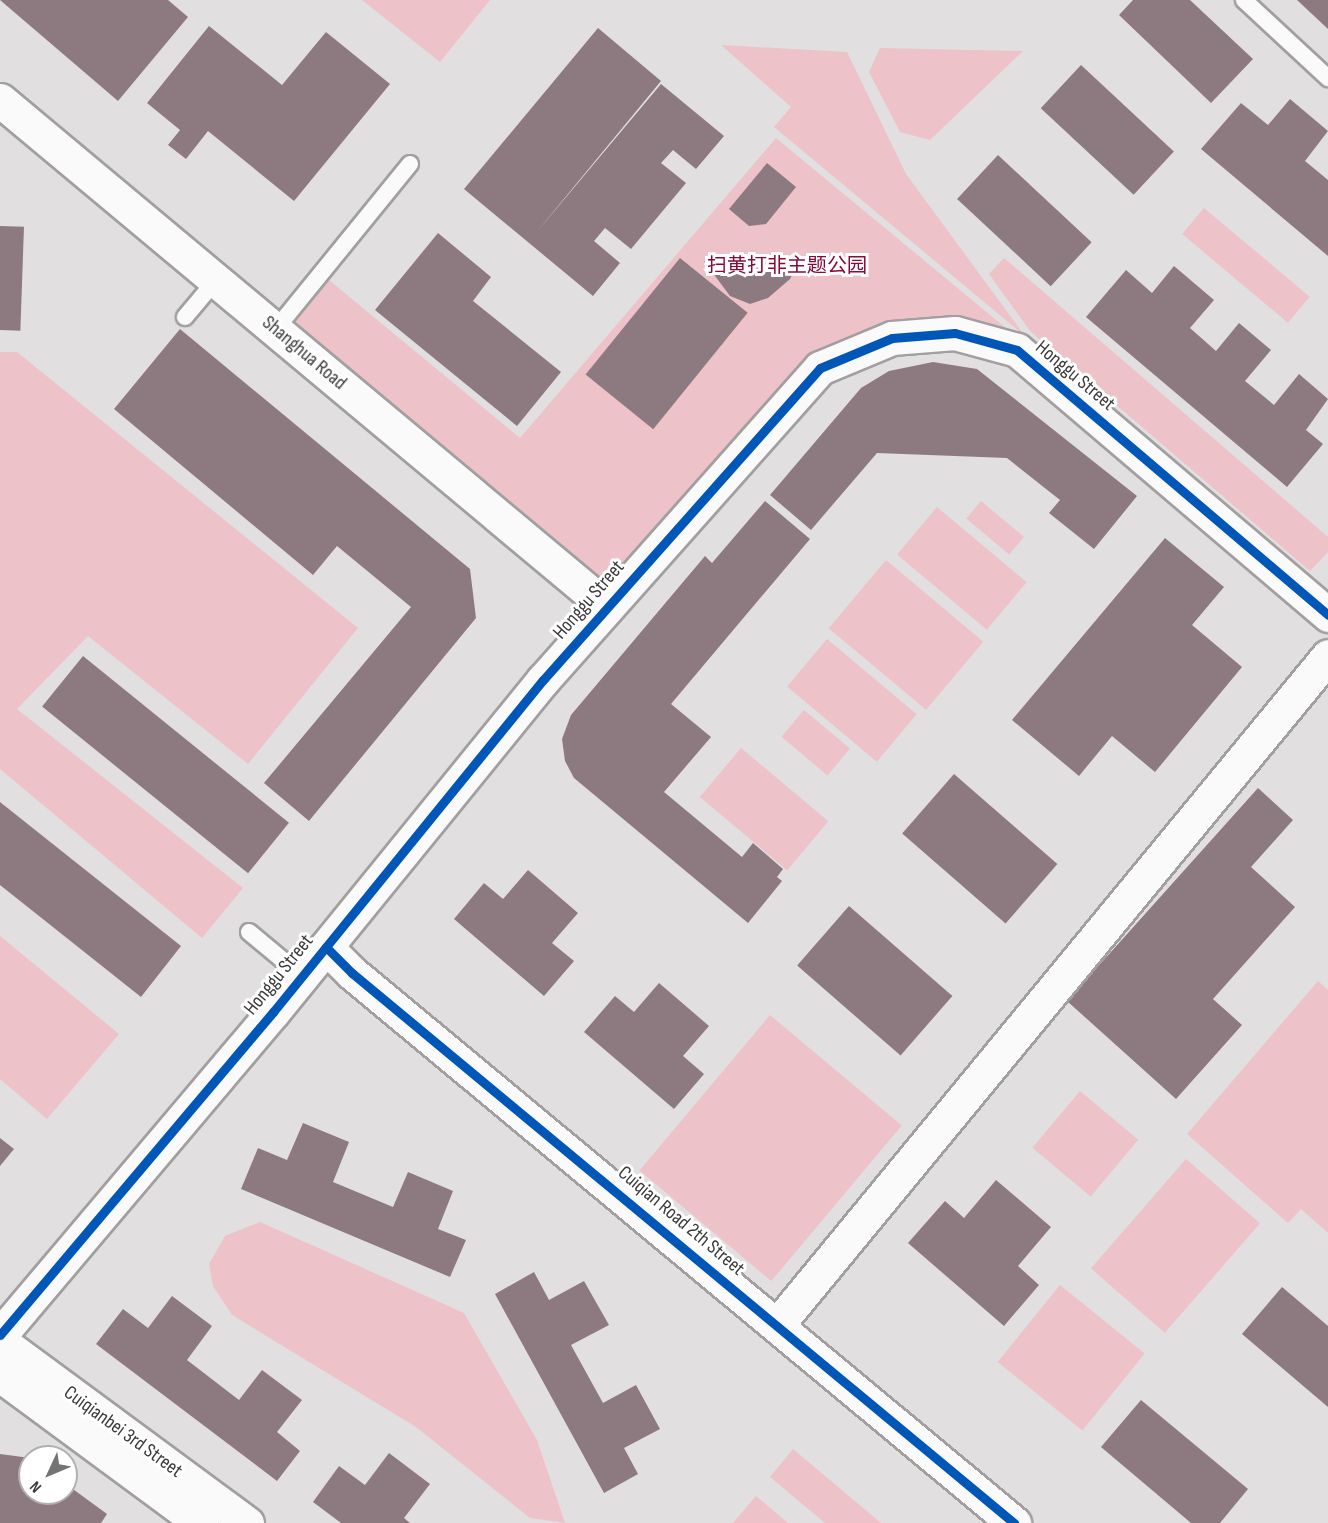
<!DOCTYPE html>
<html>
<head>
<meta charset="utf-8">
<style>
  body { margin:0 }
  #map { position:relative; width:1328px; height:1523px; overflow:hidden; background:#e2dfe0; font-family:"Sofia Sans Condensed","Noto Sans SC",sans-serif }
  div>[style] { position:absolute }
  .green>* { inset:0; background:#edc2c9; transform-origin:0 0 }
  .building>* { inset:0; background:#8d7a80; transform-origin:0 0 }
  .roads { filter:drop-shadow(2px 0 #a19f9f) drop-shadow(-2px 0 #a19f9f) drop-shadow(0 2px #a19f9f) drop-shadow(0 -2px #a19f9f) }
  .lane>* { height:16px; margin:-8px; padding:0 8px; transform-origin:8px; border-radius:8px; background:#fbfafa }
  .street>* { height:33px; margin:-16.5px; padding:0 16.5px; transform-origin:16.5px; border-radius:16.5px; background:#fbfafa }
  .cycleway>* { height:9px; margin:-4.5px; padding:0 4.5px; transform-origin:4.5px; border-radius:4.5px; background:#0057b8 }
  span { translate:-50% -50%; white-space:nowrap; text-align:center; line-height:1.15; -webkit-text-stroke:6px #fff; paint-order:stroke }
  .park-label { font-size:20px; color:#880b37 }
  .street-label { font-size:20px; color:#3b3a3a }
  .north { position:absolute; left:18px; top:1445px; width:60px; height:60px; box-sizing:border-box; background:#fff; border:2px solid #b1b0b0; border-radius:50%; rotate:226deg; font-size:16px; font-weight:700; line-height:24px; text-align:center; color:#3b3a3a }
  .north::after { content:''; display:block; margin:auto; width:21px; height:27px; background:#757474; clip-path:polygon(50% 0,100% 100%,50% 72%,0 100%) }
</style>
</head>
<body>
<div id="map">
  <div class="green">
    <i style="clip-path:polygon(362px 0,490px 0,440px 62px)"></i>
    <i style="clip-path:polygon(721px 45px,847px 52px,906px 174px,1025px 336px,774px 127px,791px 107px)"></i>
    <i style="clip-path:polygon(880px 48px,1023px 51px,930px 140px,900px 132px,869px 72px)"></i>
    <i style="clip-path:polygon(776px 138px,1018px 338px,882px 330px,810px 354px,604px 588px,289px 327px,329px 280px,520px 438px)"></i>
    <i style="left:1204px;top:208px;width:138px;height:34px;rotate:40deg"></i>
    <i style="clip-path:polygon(1004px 258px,1328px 537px,1328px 552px,1310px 571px,1030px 331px,989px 274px)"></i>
    <i style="clip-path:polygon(0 352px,17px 352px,358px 628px,248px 764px,88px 636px,17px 709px,243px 888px,202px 938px,0 769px)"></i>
    <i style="left:981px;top:501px;width:56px;height:23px;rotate:40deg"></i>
    <i style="left:937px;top:507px;width:117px;height:62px;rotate:40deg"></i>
    <i style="left:886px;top:560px;width:127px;height:89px;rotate:40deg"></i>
    <i style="left:827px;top:639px;width:117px;height:62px;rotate:40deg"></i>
    <i style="left:804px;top:710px;width:60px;height:35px;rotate:40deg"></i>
    <i style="left:741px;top:748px;width:114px;height:64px;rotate:40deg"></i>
    <i style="clip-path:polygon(0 936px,119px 1034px,47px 1119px,0 1079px)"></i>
    <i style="clip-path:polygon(1318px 981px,1328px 990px,1328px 1233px,1301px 1209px,1288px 1223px,1187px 1134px)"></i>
    <i style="left:770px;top:1015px;width:172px;height:203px;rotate:40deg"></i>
    <i style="left:1080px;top:1091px;width:76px;height:74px;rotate:40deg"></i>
    <i style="left:1186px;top:1159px;width:98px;height:145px;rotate:41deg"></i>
    <i style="clip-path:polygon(260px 1222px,464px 1313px,537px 1440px,565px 1523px,530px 1518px,416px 1427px,232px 1315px,213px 1286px,209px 1264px,225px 1236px)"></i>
    <i style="left:1060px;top:1285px;width:109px;height:99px;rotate:39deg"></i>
    <i style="clip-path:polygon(793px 1449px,881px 1523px,825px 1523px,770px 1477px)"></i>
    <i style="clip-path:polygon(756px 1496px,788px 1523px,733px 1523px)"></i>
  </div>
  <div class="building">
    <i style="clip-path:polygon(0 0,168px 0,188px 17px,118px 101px)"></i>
    <i style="clip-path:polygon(1133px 0,1190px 0,1253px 59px,1211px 103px,1119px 15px)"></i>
    <i style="clip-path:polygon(1297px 0,1328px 0,1328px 29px)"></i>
    <i style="clip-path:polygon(209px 26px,282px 85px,326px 32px,390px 84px,294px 201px,208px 131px,186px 159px,168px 145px,180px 130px,147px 103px)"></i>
    <i style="clip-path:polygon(598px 28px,661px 81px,535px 234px,661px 84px,724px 136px,696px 169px,673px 150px,661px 163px,686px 183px,631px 249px,605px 228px,594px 241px,620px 263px,593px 296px,464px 189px)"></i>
    <i style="left:1081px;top:65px;width:127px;height:59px;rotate:43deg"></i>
    <i style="clip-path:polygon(1290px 99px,1328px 131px,1305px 161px,1328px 180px,1328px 256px,1201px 149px,1241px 103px,1268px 125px)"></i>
    <i style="left:998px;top:155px;width:128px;height:60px;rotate:43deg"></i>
    <i style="clip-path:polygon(767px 163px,796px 187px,766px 224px,749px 226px,729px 209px)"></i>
    <i style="left:0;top:226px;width:24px;height:104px;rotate:2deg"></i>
    <i style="clip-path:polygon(438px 233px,491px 277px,473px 301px,561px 372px,517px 426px,375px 310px)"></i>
    <i style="clip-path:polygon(766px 255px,801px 258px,790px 279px,768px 298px,750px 304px,730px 296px,704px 261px,730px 259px,752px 273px)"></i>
    <i style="left:680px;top:258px;width:87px;height:150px;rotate:39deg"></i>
    <i style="clip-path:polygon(1174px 266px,1214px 300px,1190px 328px,1216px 351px,1239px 323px,1271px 350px,1245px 381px,1274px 405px,1299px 374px,1328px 399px,1306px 430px,1323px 444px,1287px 487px,1086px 317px,1126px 270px,1152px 293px)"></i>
    <i style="clip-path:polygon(180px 329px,470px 569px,476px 618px,309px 821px,264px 783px,411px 607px,337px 546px,313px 575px,114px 409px)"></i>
    <i style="clip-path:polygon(933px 362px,977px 369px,1137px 496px,1094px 549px,1049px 513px,1060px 500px,1007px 458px,877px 453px,811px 530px,770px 495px,861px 388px,889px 371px)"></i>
    <i style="clip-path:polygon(765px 501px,810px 539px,671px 704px,711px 737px,664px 792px,742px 857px,753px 843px,783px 869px,777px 877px,782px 881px,748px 923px,574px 778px,565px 761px,562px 739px,571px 715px,705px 556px,712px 563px)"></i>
    <i style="clip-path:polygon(1165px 538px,1224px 587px,1192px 625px,1242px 667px,1155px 772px,1112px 736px,1079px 776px,1012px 720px)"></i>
    <i style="left:83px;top:656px;width:265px;height:65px;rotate:39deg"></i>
    <i style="left:954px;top:774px;width:137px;height:79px;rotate:41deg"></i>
    <i style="clip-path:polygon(1258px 788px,1293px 820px,1251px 867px,1295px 907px,1213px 999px,1242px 1025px,1176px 1099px,1067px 1001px)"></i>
    <i style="clip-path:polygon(0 802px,181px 946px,141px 997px,0 885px)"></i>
    <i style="clip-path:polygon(528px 870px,578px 913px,552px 943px,574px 961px,544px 996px,454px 919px,484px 883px,503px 899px)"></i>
    <i style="left:849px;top:906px;width:137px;height:79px;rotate:41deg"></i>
    <i style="clip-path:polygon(659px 983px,709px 1026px,683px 1056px,704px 1074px,674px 1109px,584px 1032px,615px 996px,634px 1012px)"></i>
    <i style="clip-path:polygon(303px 1123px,349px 1142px,333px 1182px,393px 1207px,408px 1172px,453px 1191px,438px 1229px,466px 1240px,450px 1277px,241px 1189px,258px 1148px,287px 1160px)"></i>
    <i style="clip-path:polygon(0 1138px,14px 1149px,0 1166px)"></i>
    <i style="clip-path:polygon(996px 1180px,1051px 1227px,1018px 1266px,1039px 1285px,1004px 1326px,908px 1243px,945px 1201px,964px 1218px)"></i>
    <i style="clip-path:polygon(534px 1272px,549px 1300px,584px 1281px,609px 1325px,571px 1345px,603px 1403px,636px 1385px,660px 1429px,624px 1448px,638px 1474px,604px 1493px,495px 1294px)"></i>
    <i style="clip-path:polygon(1282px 1287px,1328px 1326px,1328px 1407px,1242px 1334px)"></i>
    <i style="clip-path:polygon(172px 1296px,212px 1326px,187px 1360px,239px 1400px,262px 1370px,302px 1400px,277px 1432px,300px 1451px,277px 1481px,96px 1344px,123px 1309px,148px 1328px)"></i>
    <i style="clip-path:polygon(1141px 1400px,1248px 1489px,1220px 1523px,1191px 1523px,1101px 1447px)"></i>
    <i style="clip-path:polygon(389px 1453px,430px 1484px,404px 1518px,410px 1523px,341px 1523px,313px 1502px,339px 1466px,365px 1485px)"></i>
    <i style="clip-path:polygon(0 1454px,30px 1458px,30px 1493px,66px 1493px,66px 1484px,107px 1514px,101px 1523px,0 1523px)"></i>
  </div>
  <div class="roads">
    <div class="lane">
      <i style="left:1244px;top:0;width:115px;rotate:42.9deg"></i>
      <i style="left:185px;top:317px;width:48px;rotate:-50deg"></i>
      <i style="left:275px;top:330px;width:214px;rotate:-50.9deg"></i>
      <i style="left:249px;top:932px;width:69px;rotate:39.7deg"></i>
    </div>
    <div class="street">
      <i style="left:0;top:100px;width:791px;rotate:39.87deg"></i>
      <i style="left:326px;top:947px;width:37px;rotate:45deg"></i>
      <i style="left:352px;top:973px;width:861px;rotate:39.72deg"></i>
      <i style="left:778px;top:1324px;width:865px;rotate:-50.53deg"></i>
      <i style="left:0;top:1335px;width:423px;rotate:-49.8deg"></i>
      <i style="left:273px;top:1012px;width:428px;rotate:-50.9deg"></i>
      <i style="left:543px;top:680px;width:417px;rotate:-48.4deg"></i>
      <i style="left:820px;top:368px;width:78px;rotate:-22.6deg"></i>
      <i style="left:892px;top:338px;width:63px;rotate:-4.5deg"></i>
      <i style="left:955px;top:333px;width:64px;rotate:15.3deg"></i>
      <i style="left:1017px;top:350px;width:409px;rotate:40.4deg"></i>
      <i style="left:0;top:1341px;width:307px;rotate:36.4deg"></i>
      <i style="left:0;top:1375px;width:250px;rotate:36.4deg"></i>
    </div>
  </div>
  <div class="cycleway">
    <i style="left:326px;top:947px;width:37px;rotate:45deg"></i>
    <i style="left:352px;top:973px;width:861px;rotate:39.72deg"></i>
    <i style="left:0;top:1335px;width:423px;rotate:-49.8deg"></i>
    <i style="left:273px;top:1012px;width:428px;rotate:-50.9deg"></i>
    <i style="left:543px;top:680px;width:417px;rotate:-48.4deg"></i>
    <i style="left:820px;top:368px;width:78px;rotate:-22.6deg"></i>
    <i style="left:892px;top:338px;width:63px;rotate:-4.5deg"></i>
    <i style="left:955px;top:333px;width:64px;rotate:15.3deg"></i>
    <i style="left:1017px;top:350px;width:409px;rotate:40.4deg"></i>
  </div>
  <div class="park-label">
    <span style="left:787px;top:266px">扫黄打非主题公园</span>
  </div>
  <div class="street-label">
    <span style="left:304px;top:353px;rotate:40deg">Shanghua Road</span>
    <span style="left:1075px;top:376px;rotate:40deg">Honggu Street</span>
    <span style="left:589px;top:600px;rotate:-49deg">Honggu Street</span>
    <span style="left:279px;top:975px;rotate:-51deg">Honggu Street</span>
    <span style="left:681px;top:1221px;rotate:40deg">Cuiqian Road 2th Street</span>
    <span style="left:123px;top:1432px;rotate:36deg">Cuiqianbei 3rd Street</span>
  </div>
  <div class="north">N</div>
</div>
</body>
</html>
